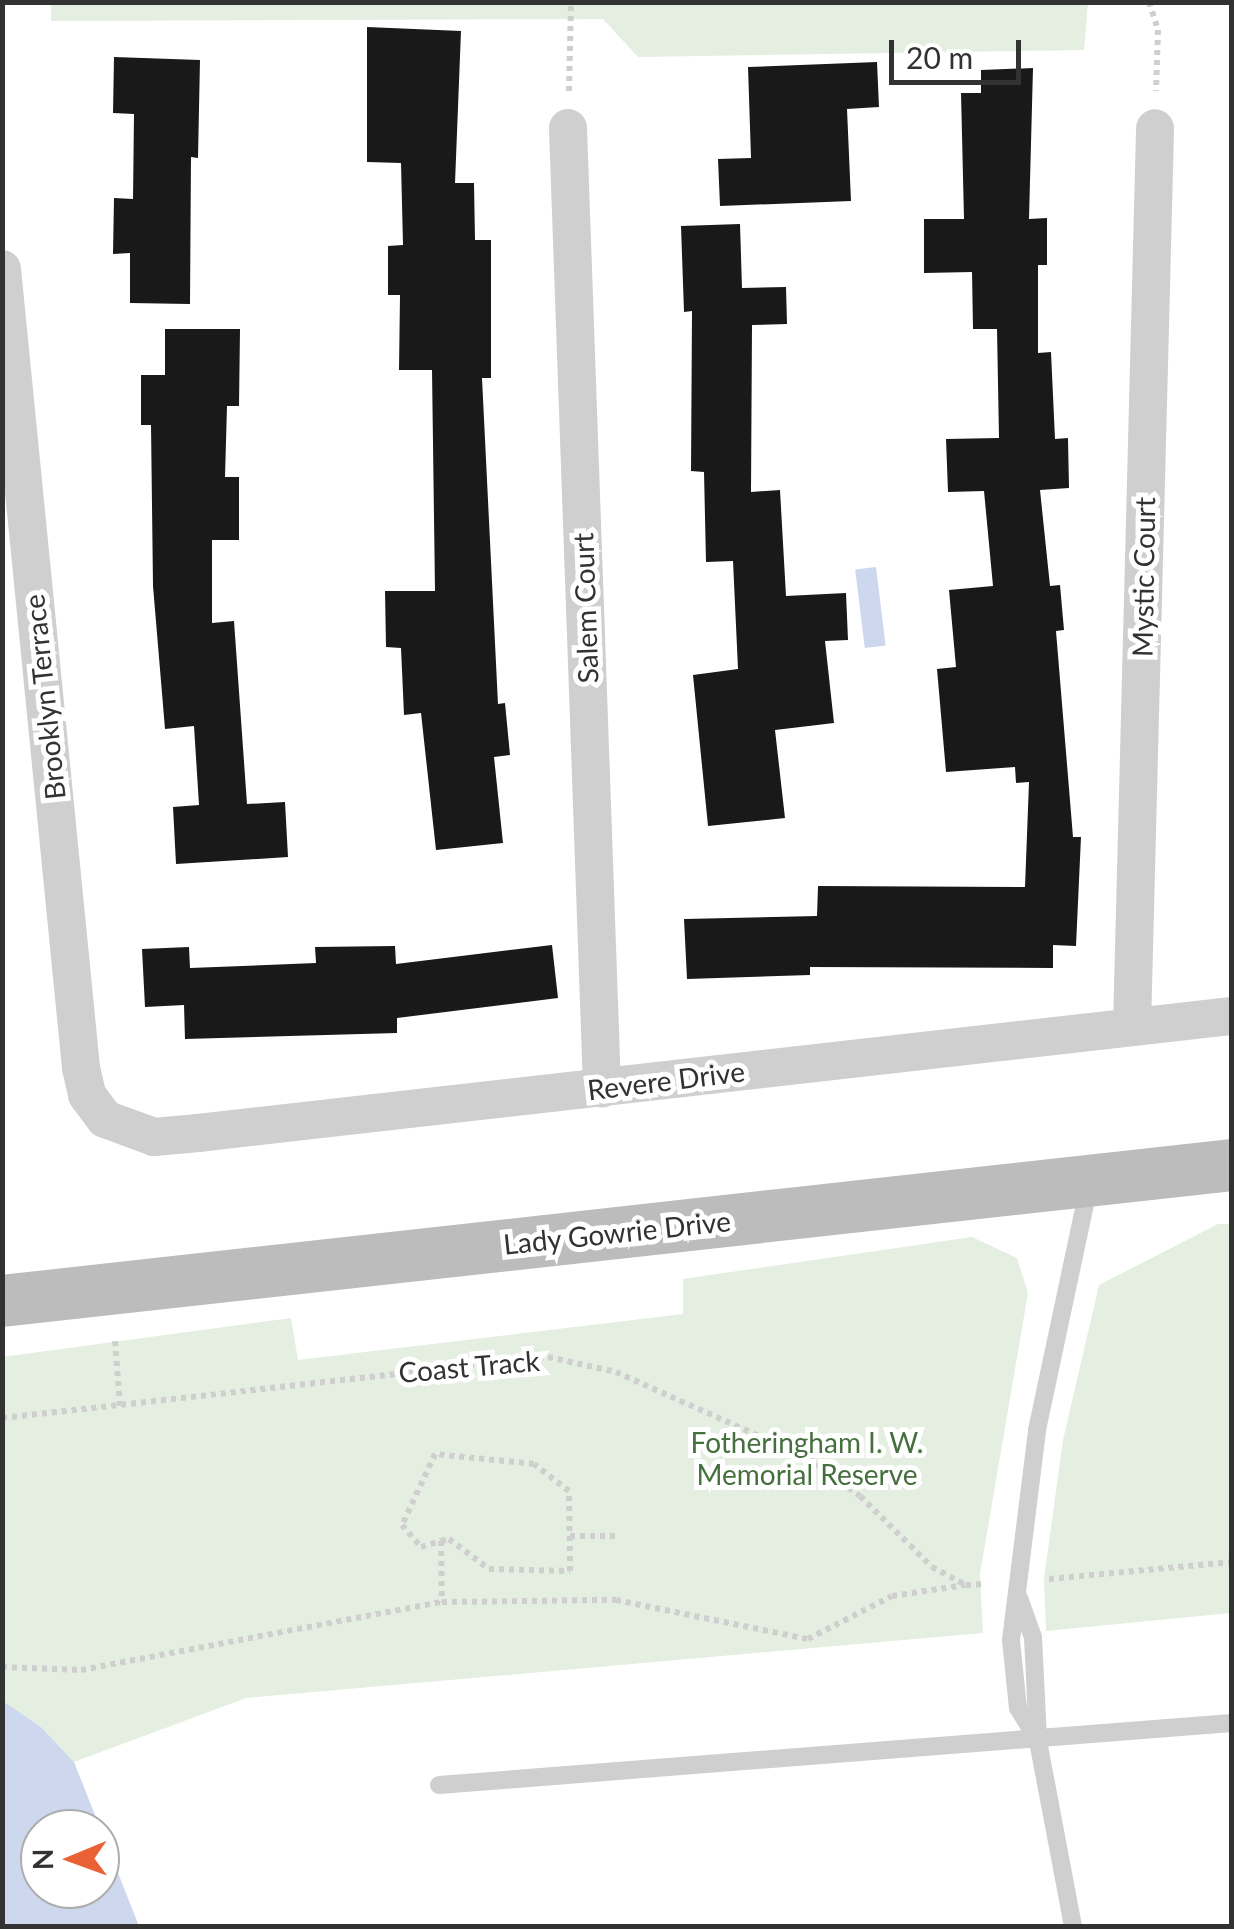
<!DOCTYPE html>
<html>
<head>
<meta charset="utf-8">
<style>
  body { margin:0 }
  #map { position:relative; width:1234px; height:1929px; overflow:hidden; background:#fff; font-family:Lato,sans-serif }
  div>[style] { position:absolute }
  .green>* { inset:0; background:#e4efe1 }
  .water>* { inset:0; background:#cdd7ee; transform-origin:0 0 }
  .building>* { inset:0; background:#191919 }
  .path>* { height:6px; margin-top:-3px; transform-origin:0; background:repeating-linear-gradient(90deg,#cfcfcf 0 5px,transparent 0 10px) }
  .lane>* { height:18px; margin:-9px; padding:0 9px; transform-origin:9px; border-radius:9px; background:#cfcfcf }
  .street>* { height:38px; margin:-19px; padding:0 19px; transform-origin:19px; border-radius:19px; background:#cfcfcf }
  .secondary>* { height:52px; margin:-26px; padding:0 26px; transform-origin:26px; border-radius:26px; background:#bcbcbc }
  span { translate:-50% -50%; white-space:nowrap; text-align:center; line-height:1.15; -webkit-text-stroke:10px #fff; paint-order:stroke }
  .street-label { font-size:28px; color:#323232 }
  .park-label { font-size:28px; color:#45703d }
  .frame { position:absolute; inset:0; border:5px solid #323232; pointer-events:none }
  .north { position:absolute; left:20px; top:1809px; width:100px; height:100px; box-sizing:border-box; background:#fff; border:2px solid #adadad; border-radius:50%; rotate:269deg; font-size:28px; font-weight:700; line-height:40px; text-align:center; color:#323232 }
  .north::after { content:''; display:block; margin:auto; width:35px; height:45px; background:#e96134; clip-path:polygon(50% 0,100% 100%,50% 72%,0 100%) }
  .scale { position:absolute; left:889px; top:40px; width:132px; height:45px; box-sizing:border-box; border:5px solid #323232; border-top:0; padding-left:12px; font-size:30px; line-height:35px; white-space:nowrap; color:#323232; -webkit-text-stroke:8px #fff; paint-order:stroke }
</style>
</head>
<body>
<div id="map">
  <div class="green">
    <i style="clip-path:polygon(1231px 2px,1088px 3px,1084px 50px,638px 57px,603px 19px,51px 21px,51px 2px)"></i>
    <i style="clip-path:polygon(1218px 1224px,1232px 1224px,1231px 1613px,1046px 1631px,1044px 1579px,1063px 1440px,1099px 1285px)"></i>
    <i style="clip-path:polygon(972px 1237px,1017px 1258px,1028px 1293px,980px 1574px,983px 1633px,246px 1698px,74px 1762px,41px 1727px,3px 1701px,2px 1357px,291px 1318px,298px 1360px,683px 1314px,683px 1279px)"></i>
  </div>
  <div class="water">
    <i style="left:876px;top:567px;width:79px;height:21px;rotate:83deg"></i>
    <i style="clip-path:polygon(evenodd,3px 1701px,41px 1727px,74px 1762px,139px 1926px,3px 1926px,3px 1701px,40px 1829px,100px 1829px,100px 1889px,40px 1889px,40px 1829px)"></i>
  </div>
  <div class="building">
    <i style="clip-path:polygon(367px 27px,461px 31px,455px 183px,474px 183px,475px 240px,491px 240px,491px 378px,482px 378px,498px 704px,505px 703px,510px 755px,494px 757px,503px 843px,436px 850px,421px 713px,404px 715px,401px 648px,386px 647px,385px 591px,435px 591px,432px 370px,399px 370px,400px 295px,388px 295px,388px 246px,403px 245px,401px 163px,367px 162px)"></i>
    <i style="clip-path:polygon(114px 57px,200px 60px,198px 158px,191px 157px,190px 304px,130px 303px,130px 253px,113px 254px,114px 198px,133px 199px,134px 114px,113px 113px)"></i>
    <i style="clip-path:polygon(877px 62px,879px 107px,847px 109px,851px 201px,720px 206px,718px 159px,751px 158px,748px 67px)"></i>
    <i style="clip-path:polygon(1033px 68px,1029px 219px,1047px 218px,1047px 265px,1038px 265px,1038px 353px,1051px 352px,1055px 439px,1068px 438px,1069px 488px,1040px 490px,1050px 586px,1060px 585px,1064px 630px,1056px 631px,1073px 837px,1081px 837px,1076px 946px,1053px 945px,1053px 968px,810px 967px,810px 975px,687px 979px,684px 919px,817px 916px,818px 886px,1025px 887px,1029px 782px,1016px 783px,1015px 767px,946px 772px,937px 669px,956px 667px,949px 590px,993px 586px,984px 491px,948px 492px,946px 439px,999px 438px,997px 329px,973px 329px,972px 272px,924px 273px,924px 219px,964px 219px,961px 93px,981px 93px,981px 70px)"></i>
    <i style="clip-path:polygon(740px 224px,742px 288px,786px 287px,787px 324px,752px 325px,751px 492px,780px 490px,786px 596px,846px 593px,848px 640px,825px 641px,834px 723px,775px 730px,785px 818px,708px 826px,693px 675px,738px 669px,733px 561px,706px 562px,704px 472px,691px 471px,692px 311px,684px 312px,681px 226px)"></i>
    <i style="clip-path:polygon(165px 329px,240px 329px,239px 406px,227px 406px,225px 477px,239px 477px,239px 540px,212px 540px,212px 623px,234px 621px,247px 804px,285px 802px,288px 857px,176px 864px,173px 807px,199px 805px,194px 726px,165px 729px,153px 586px,151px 425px,141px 425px,141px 375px,165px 375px)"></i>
    <i style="clip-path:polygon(552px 945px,558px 998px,397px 1018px,397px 1033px,185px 1039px,184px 1005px,145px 1007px,142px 949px,189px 947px,190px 968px,316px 963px,315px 947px,395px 946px,396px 964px)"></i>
  </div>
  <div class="path">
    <i style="left:1149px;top:2px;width:29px;rotate:72deg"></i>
    <i style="left:1158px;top:30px;width:61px;rotate:91.9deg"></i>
    <i style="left:569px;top:91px;width:89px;rotate:-88.7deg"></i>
    <i style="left:115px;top:1341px;width:65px;rotate:85.6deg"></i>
    <i style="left:2px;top:1418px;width:549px;rotate:-6.37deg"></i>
    <i style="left:548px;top:1357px;width:70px;rotate:12.4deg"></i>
    <i style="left:616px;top:1372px;width:210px;rotate:24.1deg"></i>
    <i style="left:808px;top:1458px;width:64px;rotate:36.2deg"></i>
    <i style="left:860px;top:1496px;width:101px;rotate:44.6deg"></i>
    <i style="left:932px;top:1567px;width:38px;rotate:28deg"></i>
    <i style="left:966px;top:1585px;width:20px;rotate:-3deg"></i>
    <i style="left:570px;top:1536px;width:48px"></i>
    <i style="left:441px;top:1541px;width:8px;rotate:-14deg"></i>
    <i style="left:449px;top:1539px;width:50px;rotate:36.9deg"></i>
    <i style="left:489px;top:1569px;width:81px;rotate:1.4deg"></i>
    <i style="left:570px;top:1571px;width:80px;rotate:-90.7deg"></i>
    <i style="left:569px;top:1491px;width:44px;rotate:-142.4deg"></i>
    <i style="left:534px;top:1464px;width:100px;rotate:-174.2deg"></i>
    <i style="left:435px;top:1454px;width:78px;rotate:114.9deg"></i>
    <i style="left:402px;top:1525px;width:29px;rotate:49deg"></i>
    <i style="left:421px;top:1547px;width:21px;rotate:-17deg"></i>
    <i style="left:441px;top:1541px;width:61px;rotate:89.1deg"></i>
    <i style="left:1049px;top:1579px;width:184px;rotate:-5.3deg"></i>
    <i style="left:2px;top:1667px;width:79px;rotate:2.2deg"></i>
    <i style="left:81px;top:1670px;width:367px;rotate:-10.7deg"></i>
    <i style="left:442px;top:1602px;width:174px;rotate:-0.7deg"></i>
    <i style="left:616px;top:1600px;width:196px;rotate:11.5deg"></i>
    <i style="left:808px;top:1639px;width:94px;rotate:-27.1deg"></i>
    <i style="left:892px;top:1596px;width:74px;rotate:-8.6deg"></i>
  </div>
  <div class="lane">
    <i style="left:1019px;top:1598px;width:41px;rotate:70.3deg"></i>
    <i style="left:1033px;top:1637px;width:104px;rotate:87.2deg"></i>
    <i style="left:1038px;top:1741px;width:188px;rotate:79.3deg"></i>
    <i style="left:1038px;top:1741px;width:39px;rotate:-121deg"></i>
    <i style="left:1018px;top:1708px;width:68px;rotate:-95.9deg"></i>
    <i style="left:1011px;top:1640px;width:212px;rotate:-82.9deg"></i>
    <i style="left:1037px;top:1430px;width:250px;rotate:-78deg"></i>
    <i style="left:439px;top:1785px;width:795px;rotate:-4.47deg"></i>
  </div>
  <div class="street">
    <i style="left:568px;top:128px;width:961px;rotate:87.97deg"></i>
    <i style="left:2px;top:269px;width:803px;rotate:84.35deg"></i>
    <i style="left:81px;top:1068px;width:28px;rotate:77deg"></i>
    <i style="left:87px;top:1095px;width:30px;rotate:53deg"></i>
    <i style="left:105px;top:1119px;width:52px;rotate:20.2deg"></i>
    <i style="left:154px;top:1137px;width:44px;rotate:-5.2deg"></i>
    <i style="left:198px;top:1133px;width:1041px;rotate:-6.46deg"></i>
    <i style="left:1132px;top:1027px;width:899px;rotate:-88.53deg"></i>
  </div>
  <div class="secondary">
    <i style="left:2px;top:1301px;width:1237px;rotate:-6.31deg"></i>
  </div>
  <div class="street-label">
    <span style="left:1143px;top:577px;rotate:-89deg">Mystic Court</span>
    <span style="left:585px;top:608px;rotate:-92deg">Salem Court</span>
    <span style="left:44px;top:697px;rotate:-96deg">Brooklyn Terrace</span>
    <span style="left:666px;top:1080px;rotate:-7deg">Revere Drive</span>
    <span style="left:617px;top:1232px;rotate:-6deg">Lady Gowrie Drive</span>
    <span style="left:469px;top:1366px;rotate:-5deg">Coast Track</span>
  </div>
  <div class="park-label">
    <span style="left:807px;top:1458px">Fotheringham I. W.<br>Memorial Reserve</span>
  </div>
  <div class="frame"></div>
  <div class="north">N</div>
  <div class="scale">20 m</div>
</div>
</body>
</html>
